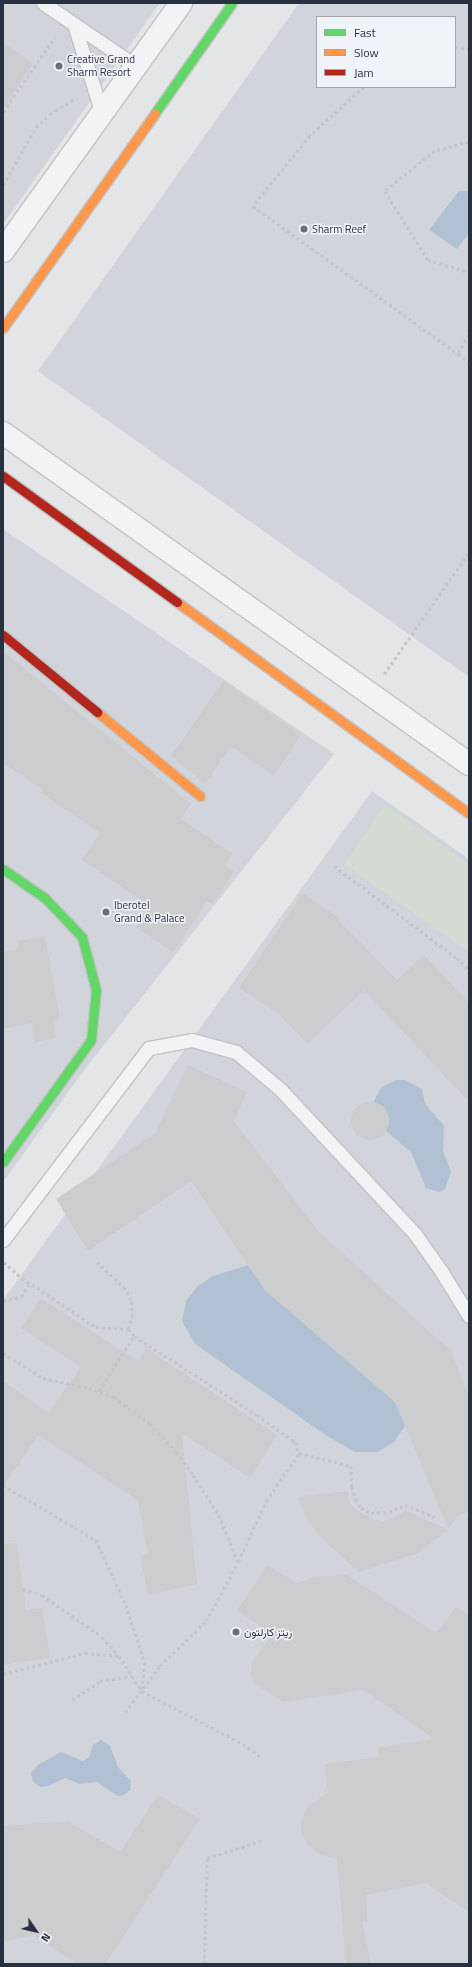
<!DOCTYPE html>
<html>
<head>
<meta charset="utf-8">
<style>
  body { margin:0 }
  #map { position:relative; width:472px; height:1967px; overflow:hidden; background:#e3e5e7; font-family:"Titillium Web",Vazirmatn,sans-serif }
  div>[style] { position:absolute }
  .built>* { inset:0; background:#d1d4da }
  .green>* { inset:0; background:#d3dbd3 }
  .water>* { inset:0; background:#b1c0d2 }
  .building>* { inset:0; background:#cbcdcf }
  .round { border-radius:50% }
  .path>* { height:2.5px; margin-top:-1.25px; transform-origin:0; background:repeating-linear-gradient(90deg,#c4c6ca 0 3px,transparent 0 6px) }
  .roads { filter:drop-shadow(1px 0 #c1c3c5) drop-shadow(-1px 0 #c1c3c5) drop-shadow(0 1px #c1c3c5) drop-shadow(0 -1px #c1c3c5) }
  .lane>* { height:13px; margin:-6.5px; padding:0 6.5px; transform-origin:6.5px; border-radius:6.5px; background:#f1f3f4 }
  .street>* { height:22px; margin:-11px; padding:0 11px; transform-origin:11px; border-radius:11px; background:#f1f3f4 }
  .fast>* { height:9px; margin:-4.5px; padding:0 4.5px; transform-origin:4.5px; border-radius:4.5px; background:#63d668 }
  .slow>* { height:9px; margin:-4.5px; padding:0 4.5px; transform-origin:4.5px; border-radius:4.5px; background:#ff974d }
  .jam>* { height:9px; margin:-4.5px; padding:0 4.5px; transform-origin:4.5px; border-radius:4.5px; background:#b3261e }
  .dots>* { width:11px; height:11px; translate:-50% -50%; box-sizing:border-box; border:2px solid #f0f3f7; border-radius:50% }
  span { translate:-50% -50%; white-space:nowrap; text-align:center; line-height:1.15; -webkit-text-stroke:3px #f0f3f7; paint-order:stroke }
  .poi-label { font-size:11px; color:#293141 }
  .left { translate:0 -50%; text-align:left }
  .frame { position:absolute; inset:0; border:4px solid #293141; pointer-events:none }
  .legend { position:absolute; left:316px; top:16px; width:140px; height:72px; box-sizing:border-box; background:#f0f3f7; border:1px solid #a0a5ae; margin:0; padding:5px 7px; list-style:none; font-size:12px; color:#293141 }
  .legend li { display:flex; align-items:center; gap:8px; height:20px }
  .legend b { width:20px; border:1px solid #a0a5ae }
  .north { position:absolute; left:16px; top:1911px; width:40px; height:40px; -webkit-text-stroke:3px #f0f3f7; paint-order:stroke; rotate:124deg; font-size:11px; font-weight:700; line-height:16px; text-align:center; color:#293141 }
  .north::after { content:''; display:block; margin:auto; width:14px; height:18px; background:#293141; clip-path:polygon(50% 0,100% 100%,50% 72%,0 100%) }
</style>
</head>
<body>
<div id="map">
  <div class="built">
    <i style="clip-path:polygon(3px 3px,160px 3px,3px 224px)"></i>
    <i style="clip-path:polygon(evenodd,299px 3px,469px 3px,469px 677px,38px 371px,299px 3px,317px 17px,455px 17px,455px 87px,317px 87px,317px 17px)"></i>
    <i style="clip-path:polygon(3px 529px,334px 754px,85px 1069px,3px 1182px)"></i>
    <i style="clip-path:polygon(372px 791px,469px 859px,469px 1964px,3px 1964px,3px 1300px)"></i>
  </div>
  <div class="green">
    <i style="clip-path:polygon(385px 805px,469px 864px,469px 952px,344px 864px)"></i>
  </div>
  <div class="water">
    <i style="clip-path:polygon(459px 191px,469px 191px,469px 233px,457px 249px,429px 230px)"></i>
    <i style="clip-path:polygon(396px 1080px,405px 1080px,422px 1089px,425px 1104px,444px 1126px,443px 1151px,451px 1172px,445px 1189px,439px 1192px,426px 1188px,411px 1152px,386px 1131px,389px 1120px,387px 1113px,384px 1107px,373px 1102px,382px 1087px)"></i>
    <i style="clip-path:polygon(248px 1265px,265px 1290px,395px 1402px,405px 1426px,394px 1442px,377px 1452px,355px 1452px,327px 1436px,195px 1344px,182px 1321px,186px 1301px,198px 1286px,213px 1276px)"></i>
    <i style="clip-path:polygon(101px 1740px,110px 1746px,118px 1767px,131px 1781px,130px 1790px,124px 1795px,118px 1796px,97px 1782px,79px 1784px,65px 1778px,48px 1786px,41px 1787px,33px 1782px,31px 1773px,38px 1765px,61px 1752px,83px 1761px,89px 1757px,93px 1745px)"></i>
  </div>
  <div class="building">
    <i style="clip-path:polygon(3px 43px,33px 63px,3px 109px)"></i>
    <i style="clip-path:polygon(3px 651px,191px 804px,181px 819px,233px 854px,225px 865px,234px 872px,212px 904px,207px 901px,173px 952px,136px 927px,150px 906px,82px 860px,100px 833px,41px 793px,43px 790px,3px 763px)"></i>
    <i style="clip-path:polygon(223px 681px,301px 735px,274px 776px,231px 746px,205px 784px,171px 756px)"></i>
    <i style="clip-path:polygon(303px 893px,339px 918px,338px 920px,397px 980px,424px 955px,469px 1003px,469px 1102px,364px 990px,308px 1044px,276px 1012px,239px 988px)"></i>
    <i style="clip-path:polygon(45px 936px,60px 1020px,53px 1021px,56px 1038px,35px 1042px,32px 1023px,3px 1029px,3px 952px,18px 949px,17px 941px)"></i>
    <i style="clip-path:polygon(188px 1065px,247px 1092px,234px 1121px,318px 1231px,451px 1351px,469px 1397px,469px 1511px,458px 1516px,448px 1528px,395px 1402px,265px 1290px,191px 1181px,88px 1251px,56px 1199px,155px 1133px)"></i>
    <i class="round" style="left:351px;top:1102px;width:38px;height:38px"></i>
    <i style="clip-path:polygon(41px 1298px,138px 1361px,146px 1348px,277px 1435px,250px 1478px,182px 1433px,197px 1584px,148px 1595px,140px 1555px,148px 1554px,138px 1500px,38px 1435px,3px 1487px,3px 1381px,49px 1413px,81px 1367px,21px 1328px)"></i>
    <i style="clip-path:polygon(348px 1491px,349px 1502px,355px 1509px,373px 1519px,382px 1521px,393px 1518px,406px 1510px,448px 1530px,418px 1553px,359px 1572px,323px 1539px,308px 1522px,298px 1497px)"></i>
    <i style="clip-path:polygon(17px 1543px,26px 1610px,42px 1608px,50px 1658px,3px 1665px,3px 1544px)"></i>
    <i style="clip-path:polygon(268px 1565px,296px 1583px,314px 1577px,347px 1575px,436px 1633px,456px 1607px,469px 1615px,469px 1912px,426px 1883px,366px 1895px,367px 1922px,362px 1922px,371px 1964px,346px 1964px,337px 1859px,321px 1855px,307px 1844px,302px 1835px,301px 1823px,306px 1809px,328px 1792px,324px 1764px,379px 1757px,378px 1748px,434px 1739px,364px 1690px,283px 1702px,254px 1683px,251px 1674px,252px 1662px,272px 1635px,237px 1610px)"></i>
    <i style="clip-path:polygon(158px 1795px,200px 1819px,105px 1964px,78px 1964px,33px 1935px,3px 1942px,3px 1826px,68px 1821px,120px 1852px)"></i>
  </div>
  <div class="path">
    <i style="left:455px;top:47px;width:14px;rotate:8deg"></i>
    <i style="left:364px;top:87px;width:73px;rotate:137.8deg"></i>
    <i style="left:310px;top:136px;width:90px;rotate:129.2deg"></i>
    <i style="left:253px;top:206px;width:253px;rotate:35.8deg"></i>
    <i style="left:3px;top:112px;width:91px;rotate:-55.3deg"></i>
    <i style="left:469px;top:142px;width:35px;rotate:165deg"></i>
    <i style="left:435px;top:151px;width:64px;rotate:141.3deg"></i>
    <i style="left:385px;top:191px;width:81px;rotate:58.1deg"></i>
    <i style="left:428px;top:260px;width:43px;rotate:16.3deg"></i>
    <i style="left:3px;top:185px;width:67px;rotate:-60.4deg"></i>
    <i style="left:36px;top:127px;width:19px;rotate:-43deg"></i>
    <i style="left:50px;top:114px;width:31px;rotate:-32deg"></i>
    <i style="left:469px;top:335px;width:22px;rotate:120deg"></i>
    <i style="left:458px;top:354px;width:14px;rotate:36deg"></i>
    <i style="left:384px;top:674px;width:149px;rotate:-55.1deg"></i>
    <i style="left:334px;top:866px;width:154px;rotate:36.8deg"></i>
    <i style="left:457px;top:958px;width:16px;rotate:43deg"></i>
    <i style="left:4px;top:1262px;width:24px;rotate:42deg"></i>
    <i style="left:22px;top:1278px;width:89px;rotate:33.5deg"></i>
    <i style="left:96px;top:1327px;width:32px;rotate:4deg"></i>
    <i style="left:128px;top:1329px;width:13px;rotate:-72deg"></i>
    <i style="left:132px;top:1317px;width:17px;rotate:-93deg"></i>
    <i style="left:131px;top:1300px;width:13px;rotate:-119deg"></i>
    <i style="left:125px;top:1289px;width:38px;rotate:-137deg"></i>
    <i style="left:3px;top:1301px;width:18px;rotate:-13deg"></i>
    <i style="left:21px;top:1297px;width:17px;rotate:-57deg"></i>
    <i style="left:134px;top:1336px;width:146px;rotate:32.7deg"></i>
    <i style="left:257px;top:1415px;width:47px;rotate:35.4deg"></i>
    <i style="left:295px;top:1442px;width:12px;rotate:70deg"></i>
    <i style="left:3px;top:1353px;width:47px;rotate:32deg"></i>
    <i style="left:43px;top:1378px;width:47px;rotate:12.3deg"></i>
    <i style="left:89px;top:1388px;width:27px;rotate:20deg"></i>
    <i style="left:114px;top:1397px;width:45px;rotate:36.9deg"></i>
    <i style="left:150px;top:1424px;width:39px;rotate:46deg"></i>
    <i style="left:177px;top:1452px;width:28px;rotate:55deg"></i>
    <i style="left:193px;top:1475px;width:48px;rotate:57deg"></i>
    <i style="left:219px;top:1515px;width:51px;rotate:68deg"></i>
    <i style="left:99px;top:1391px;width:65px;rotate:-57.5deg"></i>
    <i style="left:134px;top:1336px;width:9px;rotate:-131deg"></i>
    <i style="left:299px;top:1453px;width:54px;rotate:14deg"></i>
    <i style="left:351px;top:1466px;width:21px;rotate:87deg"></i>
    <i style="left:352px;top:1487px;width:13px;rotate:72deg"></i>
    <i style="left:356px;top:1499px;width:10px;rotate:61deg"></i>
    <i style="left:361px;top:1508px;width:11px;rotate:27deg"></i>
    <i style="left:371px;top:1513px;width:18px;rotate:-3deg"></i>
    <i style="left:389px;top:1512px;width:17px;rotate:-24deg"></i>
    <i style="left:405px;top:1505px;width:32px;rotate:22deg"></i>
    <i style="left:3px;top:1485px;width:108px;rotate:30.6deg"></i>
    <i style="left:96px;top:1540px;width:72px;rotate:65.2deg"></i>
    <i style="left:126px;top:1605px;width:61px;rotate:71.9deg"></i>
    <i style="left:145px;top:1663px;width:28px;rotate:96deg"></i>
    <i style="left:23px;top:1589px;width:20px;rotate:18deg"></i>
    <i style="left:42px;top:1595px;width:73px;rotate:35deg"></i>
    <i style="left:102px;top:1637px;width:25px;rotate:48deg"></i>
    <i style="left:119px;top:1656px;width:42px;rotate:56.7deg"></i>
    <i style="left:142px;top:1691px;width:114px;rotate:27.7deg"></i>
    <i style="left:243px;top:1744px;width:24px;rotate:36deg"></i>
    <i style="left:3px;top:1674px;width:85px;rotate:-14.4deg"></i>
    <i style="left:85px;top:1653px;width:34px;rotate:5deg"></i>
    <i style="left:72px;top:1700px;width:34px;rotate:-34deg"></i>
    <i style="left:100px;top:1681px;width:32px;rotate:-9deg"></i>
    <i style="left:125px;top:1712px;width:58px;rotate:-52.7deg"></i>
    <i style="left:160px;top:1666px;width:64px;rotate:-44.4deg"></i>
    <i style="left:206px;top:1621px;width:67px;rotate:-61.5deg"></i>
    <i style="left:238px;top:1562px;width:67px;rotate:-65.3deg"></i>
    <i style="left:266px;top:1501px;width:58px;rotate:-55.5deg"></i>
    <i style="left:204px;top:1964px;width:106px;rotate:-88.4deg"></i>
    <i style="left:207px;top:1858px;width:60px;rotate:-17.5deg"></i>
  </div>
  <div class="roads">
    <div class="lane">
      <i style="left:43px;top:3px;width:112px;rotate:34.1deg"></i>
      <i style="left:74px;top:24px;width:94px;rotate:72.7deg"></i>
      <i style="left:3px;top:1240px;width:241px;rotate:-52.8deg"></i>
      <i style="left:149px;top:1048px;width:44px;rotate:-10.5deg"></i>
      <i style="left:192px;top:1040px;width:46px;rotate:15.3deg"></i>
      <i style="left:236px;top:1052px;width:57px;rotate:40.1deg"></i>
      <i style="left:280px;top:1089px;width:198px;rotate:47deg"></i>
      <i style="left:415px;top:1234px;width:45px;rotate:54.9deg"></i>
      <i style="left:441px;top:1271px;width:53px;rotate:58.1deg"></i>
    </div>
    <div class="street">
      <i style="left:3px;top:251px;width:305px;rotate:-54.3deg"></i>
      <i style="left:3px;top:433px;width:572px;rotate:35.39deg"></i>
    </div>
    <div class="fast">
      <i style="left:155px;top:113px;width:134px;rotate:-55deg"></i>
      <i style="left:3px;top:869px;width:51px;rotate:34.6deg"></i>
      <i style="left:45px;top:898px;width:54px;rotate:46.5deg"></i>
      <i style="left:82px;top:937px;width:55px;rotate:75.2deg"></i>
      <i style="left:96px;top:990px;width:50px;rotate:95.7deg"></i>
      <i style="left:91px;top:1040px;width:150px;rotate:125.8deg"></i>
    </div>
    <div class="slow">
      <i style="left:3px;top:328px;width:263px;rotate:-54.7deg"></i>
      <i style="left:177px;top:602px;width:360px;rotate:35.9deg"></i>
      <i style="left:97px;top:712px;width:133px;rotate:39.2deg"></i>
    </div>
    <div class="jam">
      <i style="left:3px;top:476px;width:215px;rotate:35.9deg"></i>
      <i style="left:3px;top:635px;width:122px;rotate:39.3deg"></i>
    </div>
  </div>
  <div class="dots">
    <i style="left:59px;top:66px;background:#6a707b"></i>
    <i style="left:304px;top:229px;background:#6a707b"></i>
    <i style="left:106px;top:912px;background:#6a707b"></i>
    <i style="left:236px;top:1632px;background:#6a707b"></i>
  </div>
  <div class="poi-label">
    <span class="left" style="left:67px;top:66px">Creative Grand<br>Sharm Resort</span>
    <span class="left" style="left:312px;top:229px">Sharm Reef</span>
    <span class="left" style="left:114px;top:912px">Iberotel<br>Grand &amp; Palace</span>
    <span class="left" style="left:244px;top:1632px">ريتز كارلتون</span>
  </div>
  <div class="frame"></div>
  <ul class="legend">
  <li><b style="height:5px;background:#63d668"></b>Fast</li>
  <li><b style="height:5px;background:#ff974d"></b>Slow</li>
  <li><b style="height:5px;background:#b3261e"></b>Jam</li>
  </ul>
  <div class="north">N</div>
</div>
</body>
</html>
